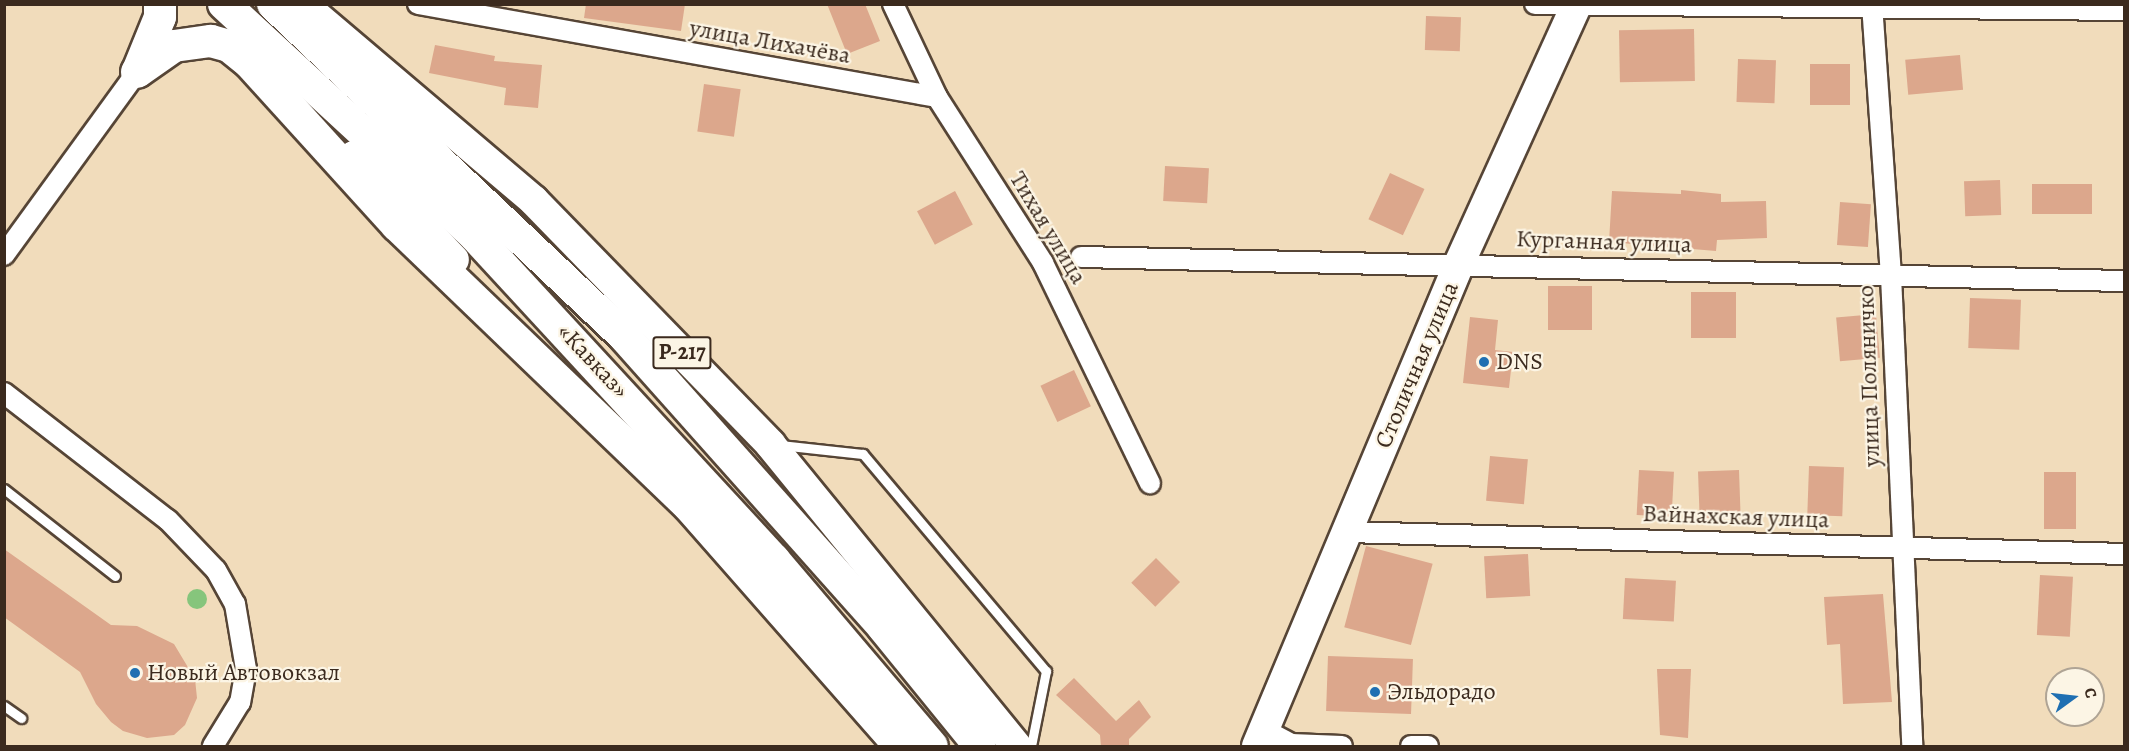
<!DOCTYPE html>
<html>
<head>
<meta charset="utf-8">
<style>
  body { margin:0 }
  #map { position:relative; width:2129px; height:751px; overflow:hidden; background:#f1dcbb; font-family:Alegreya,serif }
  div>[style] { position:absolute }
  .green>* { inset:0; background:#86c57c }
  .round { border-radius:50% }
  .building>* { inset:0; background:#dca78c; transform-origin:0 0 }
  .roads { filter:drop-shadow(2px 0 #564536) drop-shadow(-2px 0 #564536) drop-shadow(0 2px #564536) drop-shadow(0 -2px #564536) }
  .service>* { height:9px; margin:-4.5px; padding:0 4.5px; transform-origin:4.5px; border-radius:4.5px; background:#fff }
  .minor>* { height:20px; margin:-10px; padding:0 10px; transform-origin:10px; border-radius:10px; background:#fff }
  .primary>* { height:30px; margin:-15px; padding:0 15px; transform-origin:15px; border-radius:15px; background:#fff }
  .trunk>* { height:32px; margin:-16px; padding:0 16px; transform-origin:16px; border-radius:16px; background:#fff }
  .dots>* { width:16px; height:16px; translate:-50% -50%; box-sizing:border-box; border:3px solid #fcf5e5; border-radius:50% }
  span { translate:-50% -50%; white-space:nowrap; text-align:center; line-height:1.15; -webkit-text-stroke:4.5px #fcf5e5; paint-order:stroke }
  .shield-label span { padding:2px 4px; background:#fcf5e5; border:2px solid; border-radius:4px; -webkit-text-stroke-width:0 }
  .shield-label { font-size:22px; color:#3b2a1e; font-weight:700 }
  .street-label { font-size:24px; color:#3b2a1e }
  .poi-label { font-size:24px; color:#3b2a1e }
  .left { translate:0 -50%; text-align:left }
  .frame { position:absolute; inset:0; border:6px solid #3b2a1e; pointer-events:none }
  .north { position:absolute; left:2045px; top:667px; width:60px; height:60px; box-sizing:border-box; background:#fcf5e5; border:2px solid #afa495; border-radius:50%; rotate:75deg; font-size:16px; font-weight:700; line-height:24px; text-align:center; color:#3b2a1e }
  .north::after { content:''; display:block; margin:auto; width:21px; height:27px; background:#1f6fb2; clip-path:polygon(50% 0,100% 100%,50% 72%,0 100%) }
</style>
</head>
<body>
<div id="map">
  <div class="green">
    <i class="round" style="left:187px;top:589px;width:20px;height:20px"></i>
  </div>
  <div class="building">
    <i style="clip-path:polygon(586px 4px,685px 4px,681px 31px,584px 18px)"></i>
    <i style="clip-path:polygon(827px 4px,865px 4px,880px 41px,847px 54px)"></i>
    <i style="left:1426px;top:16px;width:35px;height:34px;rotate:2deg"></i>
    <i style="left:1694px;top:29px;width:52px;height:75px;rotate:89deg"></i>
    <i style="clip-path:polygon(435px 45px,495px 56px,494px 61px,542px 65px,538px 108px,504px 105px,506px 88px,429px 73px)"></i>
    <i style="left:1960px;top:55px;width:35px;height:55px;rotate:85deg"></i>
    <i style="left:1738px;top:59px;width:38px;height:43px;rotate:2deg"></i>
    <i style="left:1810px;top:64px;width:40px;height:41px"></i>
    <i style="left:704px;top:84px;width:37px;height:48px;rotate:8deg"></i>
    <i style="left:1165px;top:166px;width:44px;height:35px;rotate:3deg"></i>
    <i style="left:1390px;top:173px;width:38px;height:51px;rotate:25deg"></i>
    <i style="left:2000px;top:180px;width:35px;height:36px;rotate:88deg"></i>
    <i style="left:2032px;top:184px;width:60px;height:30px"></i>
    <i style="clip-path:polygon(1681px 190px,1721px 194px,1721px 202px,1766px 201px,1767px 238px,1717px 240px,1716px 251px,1609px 242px,1612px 191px,1681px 194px)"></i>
    <i style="left:955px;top:191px;width:38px;height:43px;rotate:62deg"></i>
    <i style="left:1840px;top:202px;width:31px;height:43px;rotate:4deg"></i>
    <i style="left:1592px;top:286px;width:44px;height:44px;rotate:90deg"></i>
    <i style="left:1691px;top:292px;width:45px;height:46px"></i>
    <i style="left:1970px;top:298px;width:51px;height:50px;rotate:2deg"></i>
    <i style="left:1876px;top:314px;width:44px;height:40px;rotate:85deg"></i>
    <i style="clip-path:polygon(1470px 317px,1498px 320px,1495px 350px,1513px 352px,1509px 388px,1463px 383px)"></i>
    <i style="left:1074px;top:370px;width:40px;height:37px;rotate:65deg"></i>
    <i style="left:1490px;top:456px;width:38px;height:45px;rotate:5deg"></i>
    <i style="left:1809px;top:466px;width:35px;height:49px;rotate:2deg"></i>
    <i style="left:1639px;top:470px;width:35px;height:45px;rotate:3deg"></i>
    <i style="left:1739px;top:470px;width:47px;height:41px;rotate:88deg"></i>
    <i style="left:2044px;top:472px;width:32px;height:57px"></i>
    <i style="left:1366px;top:546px;width:69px;height:84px;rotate:15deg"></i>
    <i style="clip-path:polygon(4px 549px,111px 625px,137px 626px,174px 644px,195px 679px,197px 698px,185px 725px,174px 735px,147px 738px,123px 731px,111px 722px,96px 704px,80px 672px,4px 617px)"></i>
    <i style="left:1528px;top:554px;width:42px;height:44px;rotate:87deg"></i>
    <i style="left:1156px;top:558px;width:34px;height:35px;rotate:45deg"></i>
    <i style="left:2040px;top:575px;width:33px;height:60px;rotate:3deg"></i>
    <i style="left:1625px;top:578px;width:51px;height:41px;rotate:3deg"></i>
    <i style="clip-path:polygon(1883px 594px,1892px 702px,1843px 704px,1840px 644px,1827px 645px,1824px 597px)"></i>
    <i style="left:1328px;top:656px;width:85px;height:55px;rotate:2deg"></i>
    <i style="clip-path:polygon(1657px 669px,1691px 669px,1688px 738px,1660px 735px)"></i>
    <i style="clip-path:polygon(1074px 678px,1116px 721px,1139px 700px,1151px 717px,1129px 739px,1129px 747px,1101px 747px,1100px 735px,1056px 695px)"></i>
  </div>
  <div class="roads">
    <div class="service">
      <i style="left:780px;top:445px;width:83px;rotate:6.2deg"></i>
      <i style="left:863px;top:454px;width:284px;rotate:49.9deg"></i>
      <i style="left:1046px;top:671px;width:76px;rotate:101.3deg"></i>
      <i style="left:4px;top:489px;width:141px;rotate:38.1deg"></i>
      <i style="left:4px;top:706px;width:21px;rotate:35deg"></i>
    </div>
    <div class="minor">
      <i style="left:418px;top:4px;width:527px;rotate:10.16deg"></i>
      <i style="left:893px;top:4px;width:103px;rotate:64.7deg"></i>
      <i style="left:937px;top:97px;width:197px;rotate:57.4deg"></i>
      <i style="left:1043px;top:263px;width:245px;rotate:64.1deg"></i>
      <i style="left:1535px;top:4px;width:589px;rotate:0.58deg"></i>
      <i style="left:1872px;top:4px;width:273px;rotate:86deg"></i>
      <i style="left:1891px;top:276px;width:470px;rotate:87.4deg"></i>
      <i style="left:4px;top:255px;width:226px;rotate:-54deg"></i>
      <i style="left:1081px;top:257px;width:1043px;rotate:1.32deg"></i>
      <i style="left:4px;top:393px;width:207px;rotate:37.8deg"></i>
      <i style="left:168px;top:520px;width:69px;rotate:46.2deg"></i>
      <i style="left:216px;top:570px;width:39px;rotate:61deg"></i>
      <i style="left:235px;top:604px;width:66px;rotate:80.4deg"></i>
      <i style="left:246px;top:669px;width:34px;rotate:100deg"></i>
      <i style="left:240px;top:702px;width:52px;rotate:121.5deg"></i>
      <i style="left:1347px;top:532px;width:777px;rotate:1.62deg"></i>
      <i style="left:1265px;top:730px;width:30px;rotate:28deg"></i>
      <i style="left:1291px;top:744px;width:51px;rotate:2.2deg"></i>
      <i style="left:1411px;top:746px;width:17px"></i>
    </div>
    <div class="primary">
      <i style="left:302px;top:4px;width:304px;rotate:40.3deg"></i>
      <i style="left:534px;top:201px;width:339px;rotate:45.8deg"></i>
      <i style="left:770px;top:444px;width:390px;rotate:50.8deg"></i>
      <i style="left:354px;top:156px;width:144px;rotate:46.1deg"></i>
      <i style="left:672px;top:488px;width:344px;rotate:48.7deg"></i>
      <i style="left:1257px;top:746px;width:523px;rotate:-67.26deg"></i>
      <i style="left:1459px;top:264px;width:286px;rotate:-65.6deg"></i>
    </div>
    <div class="trunk">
      <i style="left:224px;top:4px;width:342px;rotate:42.7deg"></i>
      <i style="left:475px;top:236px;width:441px;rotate:47.3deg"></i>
      <i style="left:774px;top:560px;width:244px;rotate:49.7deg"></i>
      <i style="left:273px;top:4px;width:485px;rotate:43.4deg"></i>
      <i style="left:625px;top:337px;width:390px;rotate:48.3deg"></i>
      <i style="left:884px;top:628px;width:152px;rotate:50.9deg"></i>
      <i style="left:138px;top:71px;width:58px;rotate:-67.8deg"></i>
      <i style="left:160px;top:17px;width:13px;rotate:-90deg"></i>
      <i style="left:137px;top:72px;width:45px;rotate:-35.1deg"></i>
      <i style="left:174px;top:46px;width:37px;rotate:-8deg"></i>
      <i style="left:211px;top:41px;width:19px;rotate:16deg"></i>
      <i style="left:229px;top:46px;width:26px;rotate:39deg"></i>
      <i style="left:249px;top:62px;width:220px;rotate:47.8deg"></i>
      <i style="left:397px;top:225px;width:407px;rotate:43.9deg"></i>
    </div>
  </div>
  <div class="dots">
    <i style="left:1484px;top:362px;background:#1f6fb2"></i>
    <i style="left:135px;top:673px;background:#1f6fb2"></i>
    <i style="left:1375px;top:692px;background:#1f6fb2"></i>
  </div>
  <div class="shield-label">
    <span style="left:682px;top:353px">Р-217</span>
  </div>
  <div class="street-label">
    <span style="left:770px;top:42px;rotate:10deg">улица Лихачёва</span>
    <span style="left:1048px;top:228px;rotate:59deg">Тихая улица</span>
    <span style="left:1604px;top:242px;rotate:2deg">Курганная улица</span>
    <span style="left:593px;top:361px;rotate:47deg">«Кавказ»</span>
    <span style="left:1417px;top:365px;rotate:-67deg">Столичная улица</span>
    <span style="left:1869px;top:376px;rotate:-92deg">улица Поляничко</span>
    <span style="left:1736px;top:517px;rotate:2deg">Вайнахская улица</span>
  </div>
  <div class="poi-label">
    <span class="left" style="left:1496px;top:362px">DNS</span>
    <span class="left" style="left:147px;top:673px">Новый Автовокзал</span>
    <span class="left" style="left:1387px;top:692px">Эльдорадо</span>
  </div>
  <div class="frame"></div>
  <div class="north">С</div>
</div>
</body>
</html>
